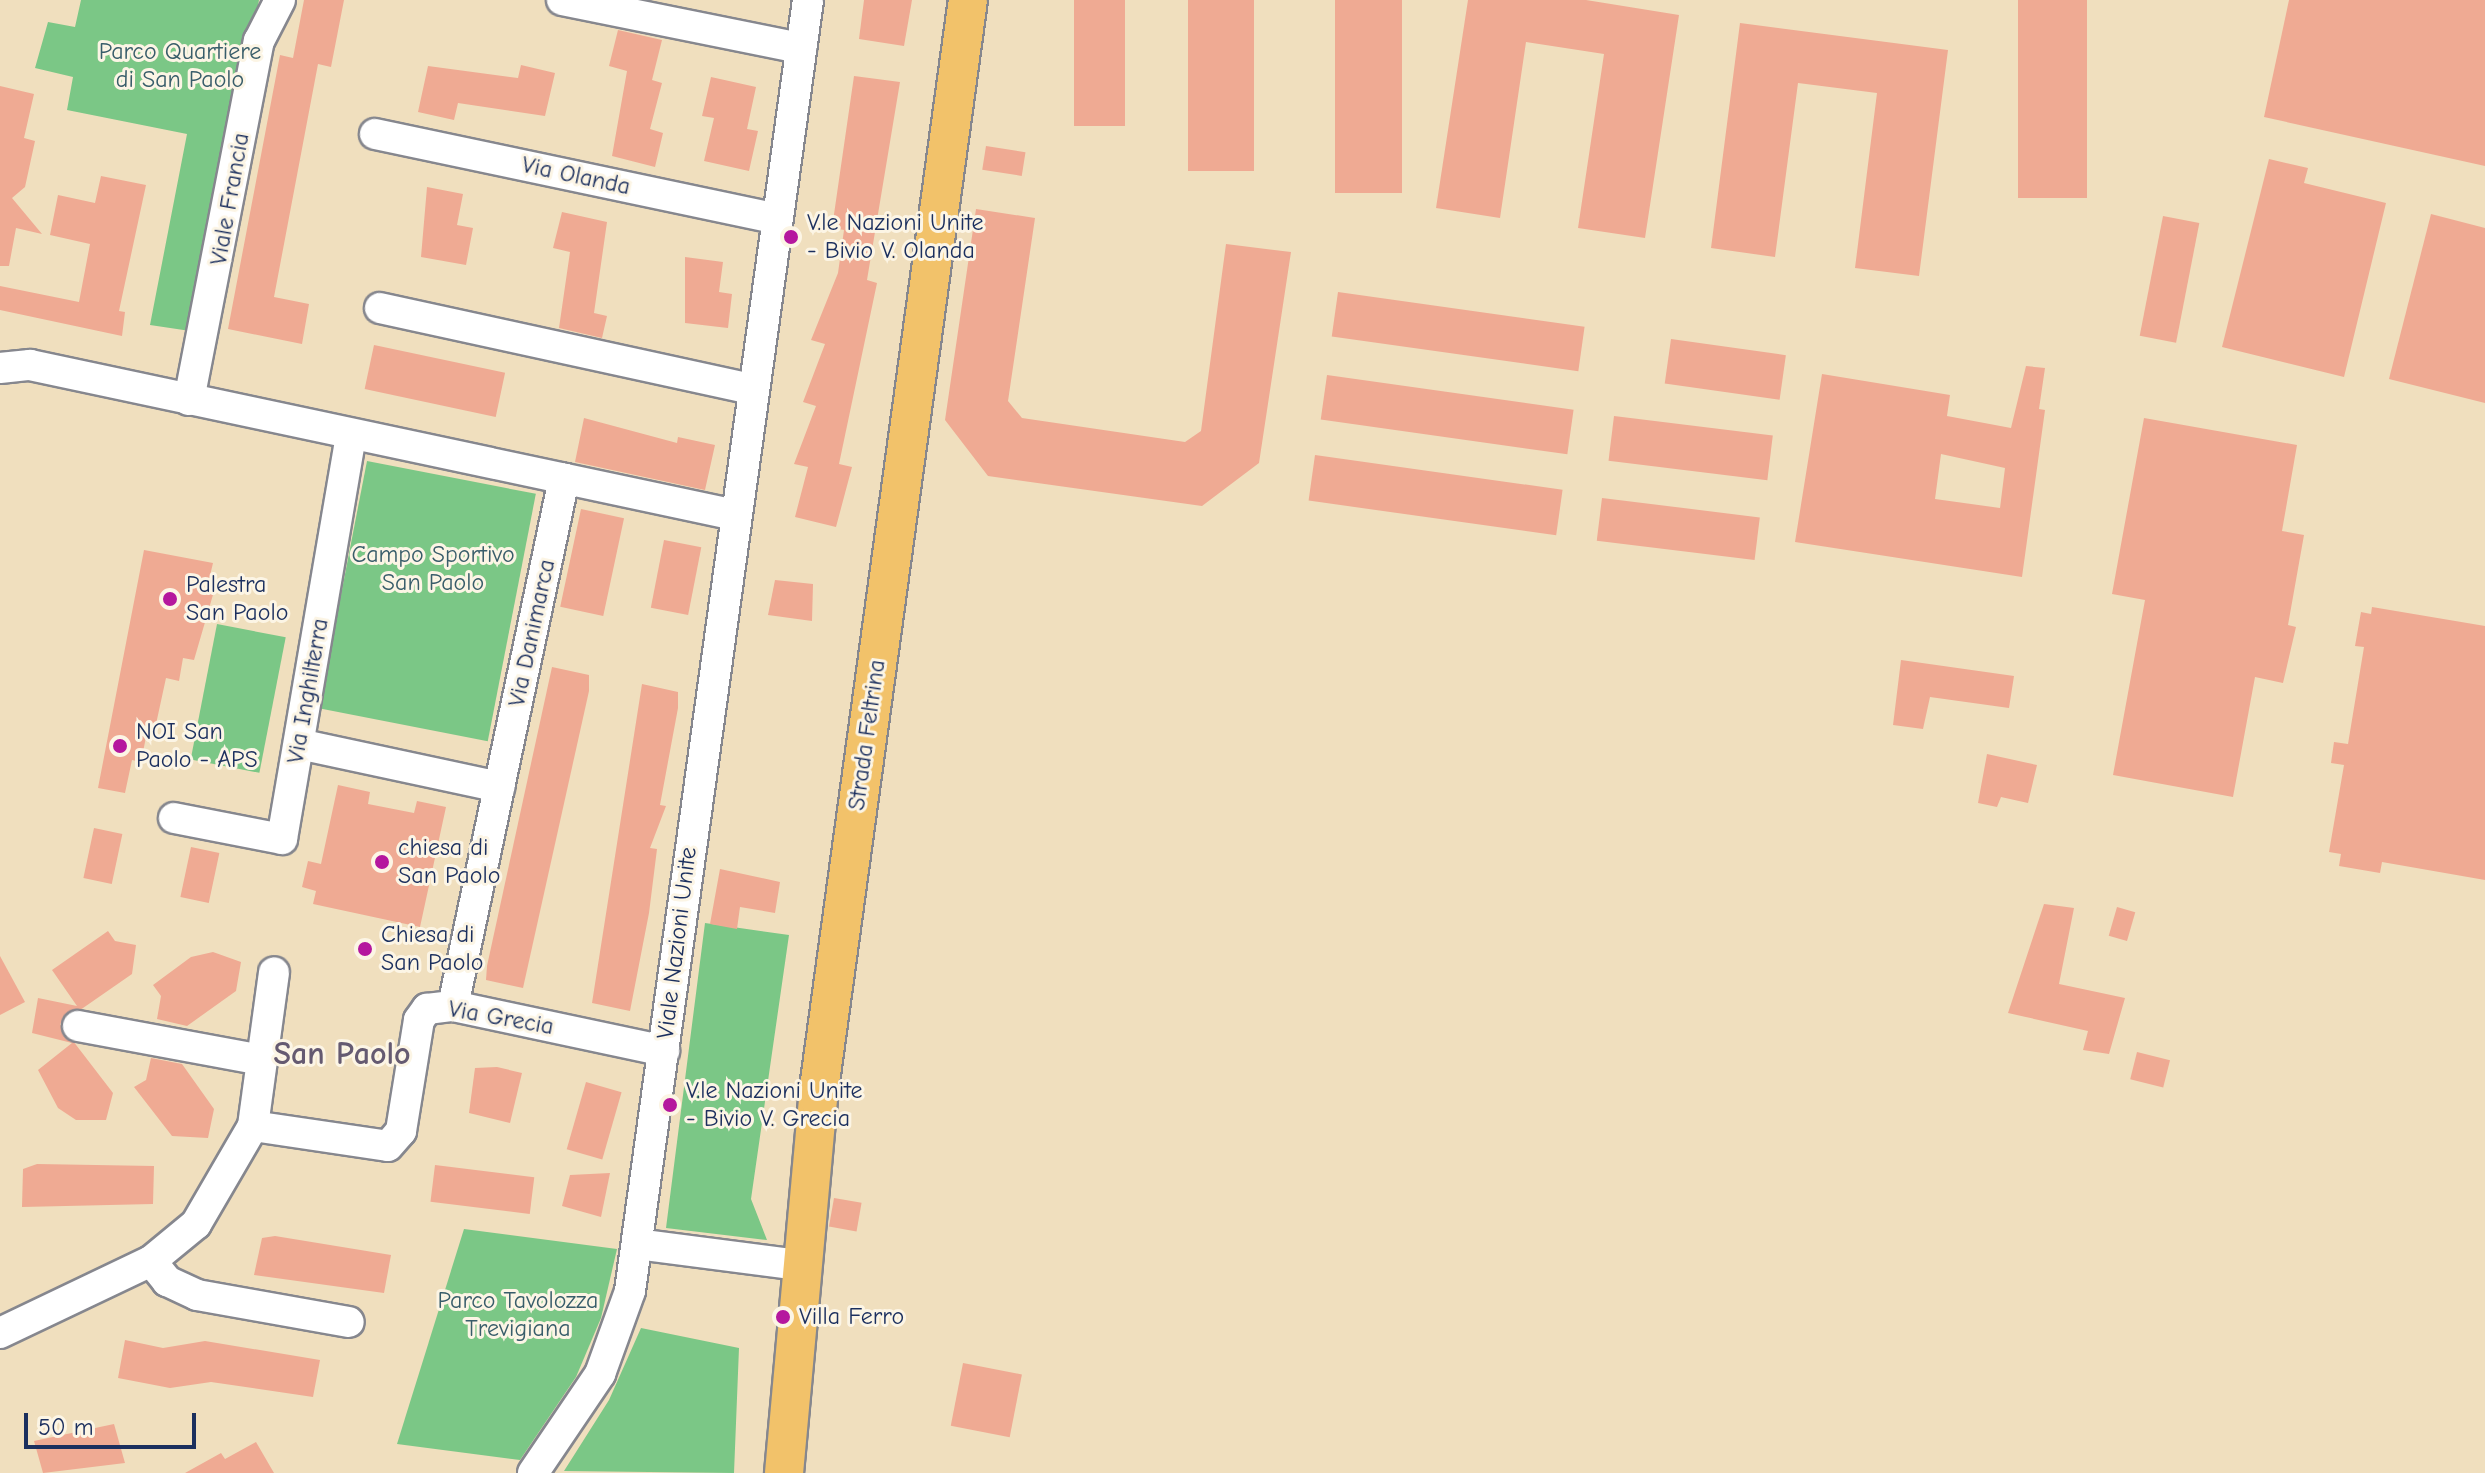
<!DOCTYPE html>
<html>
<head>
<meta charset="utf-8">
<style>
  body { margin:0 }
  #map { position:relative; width:2485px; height:1473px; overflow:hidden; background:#f0dfbe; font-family:"Comic Neue",sans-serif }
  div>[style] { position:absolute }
  .green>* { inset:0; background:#7bc786; transform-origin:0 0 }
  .building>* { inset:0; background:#efaa93; transform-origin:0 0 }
  .roads { filter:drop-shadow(2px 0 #86878e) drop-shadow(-2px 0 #86878e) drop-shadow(0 2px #86878e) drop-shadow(0 -2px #86878e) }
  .minor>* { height:30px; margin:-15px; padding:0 15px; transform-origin:15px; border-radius:15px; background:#fff }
  .major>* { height:38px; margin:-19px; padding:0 19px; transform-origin:19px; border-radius:19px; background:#f2c26a }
  .dots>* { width:22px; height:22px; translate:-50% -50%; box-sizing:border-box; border:4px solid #fcf5e5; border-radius:50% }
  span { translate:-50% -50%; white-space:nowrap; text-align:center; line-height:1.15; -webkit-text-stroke:6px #fcf5e5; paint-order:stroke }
  .park-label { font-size:24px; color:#385d6a }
  .street-label { font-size:24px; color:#1b2f5e }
  .poi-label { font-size:24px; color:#1b2f5e }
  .left { translate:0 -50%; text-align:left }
  .district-label { font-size:32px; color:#655a71; font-weight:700 }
  .scale { position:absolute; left:24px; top:1413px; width:172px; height:36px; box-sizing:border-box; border:4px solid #1b2f5e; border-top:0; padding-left:10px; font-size:24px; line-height:28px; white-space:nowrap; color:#1b2f5e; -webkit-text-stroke:6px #fcf5e5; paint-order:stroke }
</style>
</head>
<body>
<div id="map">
  <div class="green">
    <i style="clip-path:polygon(81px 0,259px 0,197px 332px,150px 325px,187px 134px,67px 110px,73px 77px,35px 68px,48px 22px,75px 27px)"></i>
    <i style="left:367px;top:461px;width:172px;height:252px;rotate:11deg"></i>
    <i style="left:217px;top:624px;width:70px;height:138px;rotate:11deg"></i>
    <i style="clip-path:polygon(705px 923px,789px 935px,751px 1199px,767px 1240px,666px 1228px)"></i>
    <i style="clip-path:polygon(464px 1229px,617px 1249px,601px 1318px,576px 1377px,520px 1460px,397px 1444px)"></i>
    <i style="clip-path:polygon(641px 1328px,739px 1348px,734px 1473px,564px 1471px,609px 1400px)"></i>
  </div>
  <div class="building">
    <i style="clip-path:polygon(304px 0,344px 0,331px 67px,318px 64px,274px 297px,309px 304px,302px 344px,228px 329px,280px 55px,293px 58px)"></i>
    <i style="clip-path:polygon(864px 0,912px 0,904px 46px,859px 39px)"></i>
    <i style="left:1074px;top:0;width:51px;height:126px"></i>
    <i style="left:1188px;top:0;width:66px;height:171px"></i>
    <i style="left:1335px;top:0;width:67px;height:193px"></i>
    <i style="clip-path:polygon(1468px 0,1586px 0,1679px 15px,1645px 238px,1578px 228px,1604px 54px,1526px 42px,1500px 218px,1436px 208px)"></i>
    <i style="left:2018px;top:0;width:69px;height:198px"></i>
    <i style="clip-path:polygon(2289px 0,2485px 0,2485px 166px,2264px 117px)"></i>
    <i style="clip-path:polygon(1740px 23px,1948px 50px,1919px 276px,1855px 268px,1877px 93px,1798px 83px,1775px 257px,1711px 248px)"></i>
    <i style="clip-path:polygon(618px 30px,662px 40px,652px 80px,662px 83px,650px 129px,663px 133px,655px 167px,612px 156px,627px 71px,609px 66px)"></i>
    <i style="clip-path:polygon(521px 65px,555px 73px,545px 116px,458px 103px,454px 120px,418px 112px,428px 66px,518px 78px)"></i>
    <i style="clip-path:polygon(854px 76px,900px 82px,867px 280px,877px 283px,839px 464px,852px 467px,836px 527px,795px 517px,808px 467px,794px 464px,816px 406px,803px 402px,825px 344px,811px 340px,838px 273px,844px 230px,832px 228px)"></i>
    <i style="clip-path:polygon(711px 77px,756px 87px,747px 129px,758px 131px,749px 171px,704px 161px,714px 118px,702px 116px)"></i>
    <i style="clip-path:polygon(0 86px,34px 94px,24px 138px,35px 141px,25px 187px,12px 198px,42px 234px,16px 228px,9px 266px,0 266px)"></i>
    <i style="left:986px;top:146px;width:40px;height:24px;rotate:9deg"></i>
    <i style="clip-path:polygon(2269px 159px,2308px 168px,2304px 183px,2386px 203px,2344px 377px,2222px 347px)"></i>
    <i style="clip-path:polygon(101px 176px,146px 185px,119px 311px,125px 312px,122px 336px,0 310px,0 286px,79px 302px,90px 244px,50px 235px,58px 195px,95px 203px)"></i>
    <i style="clip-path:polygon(427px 187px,463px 194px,457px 225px,473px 228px,466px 265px,421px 257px)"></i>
    <i style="clip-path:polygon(976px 209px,1035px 218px,1008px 401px,1022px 418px,1185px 442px,1201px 431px,1226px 244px,1291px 252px,1259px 463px,1202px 506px,988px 476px,945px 420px)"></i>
    <i style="clip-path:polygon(562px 212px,607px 222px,594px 313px,607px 316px,602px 338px,559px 328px,570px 252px,553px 248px)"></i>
    <i style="clip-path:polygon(2431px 214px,2485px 228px,2485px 403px,2389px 379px)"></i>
    <i style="left:2163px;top:216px;width:37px;height:122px;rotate:11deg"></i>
    <i style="clip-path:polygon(685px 257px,723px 262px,719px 292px,732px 294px,728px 328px,685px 323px)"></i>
    <i style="left:1338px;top:292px;width:249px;height:45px;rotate:8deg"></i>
    <i style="left:1671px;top:339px;width:116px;height:45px;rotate:8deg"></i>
    <i style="left:374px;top:345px;width:134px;height:45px;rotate:12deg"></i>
    <i style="clip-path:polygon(evenodd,2026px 366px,2045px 368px,2039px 409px,2045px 410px,2022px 577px,1795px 542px,1822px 374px,1950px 395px,1947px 416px,2011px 428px,2026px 366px,1941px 454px,2005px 468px,2000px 508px,1935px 499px,1941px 454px)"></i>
    <i style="left:1327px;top:375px;width:249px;height:45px;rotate:8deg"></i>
    <i style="left:1614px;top:416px;width:160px;height:45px;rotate:7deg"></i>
    <i style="clip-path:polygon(584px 418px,677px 443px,678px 437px,715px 445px,705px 490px,575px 462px)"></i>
    <i style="clip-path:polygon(2144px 418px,2297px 445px,2282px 531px,2304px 535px,2288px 625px,2296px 627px,2283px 683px,2255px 677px,2233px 797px,2113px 775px,2145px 600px,2112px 594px)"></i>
    <i style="left:1315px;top:455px;width:250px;height:46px;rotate:8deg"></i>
    <i style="left:1602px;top:498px;width:159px;height:43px;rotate:7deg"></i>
    <i style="left:581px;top:509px;width:44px;height:100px;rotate:12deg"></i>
    <i style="left:664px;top:540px;width:38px;height:69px;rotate:11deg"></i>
    <i style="clip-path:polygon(144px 550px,213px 563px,209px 580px,217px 581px,194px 660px,183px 658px,179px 681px,166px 678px,153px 738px,146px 737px,141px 762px,132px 760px,125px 793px,98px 788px)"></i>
    <i style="clip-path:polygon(775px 580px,813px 584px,812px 621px,768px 615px)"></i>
    <i style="clip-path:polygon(2372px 607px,2485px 626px,2485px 880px,2382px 862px,2380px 873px,2339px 866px,2341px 854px,2329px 852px,2344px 765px,2331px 763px,2334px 742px,2348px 744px,2364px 647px,2355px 646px,2361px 612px,2371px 614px)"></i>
    <i style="clip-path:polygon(1901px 660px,2014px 676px,2009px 708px,1930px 697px,1923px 729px,1893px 725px)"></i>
    <i style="clip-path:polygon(552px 667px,589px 675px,589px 691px,523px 988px,486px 980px,487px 966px)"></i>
    <i style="clip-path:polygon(642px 684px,678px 692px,678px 708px,660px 805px,666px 806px,650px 848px,657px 849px,649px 913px,630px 1011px,592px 1003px)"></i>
    <i style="clip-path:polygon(1987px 754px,2037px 765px,2028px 803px,2001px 797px,1997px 807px,1978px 803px)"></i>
    <i style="clip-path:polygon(338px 785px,370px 792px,368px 804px,414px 813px,417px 801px,446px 807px,420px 927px,313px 904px,316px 891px,302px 887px,308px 861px,321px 864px)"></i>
    <i style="left:94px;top:828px;width:29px;height:51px;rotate:12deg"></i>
    <i style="left:191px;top:847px;width:29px;height:51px;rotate:12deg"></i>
    <i style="clip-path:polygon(720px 869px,780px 882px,775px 913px,740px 907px,737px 929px,710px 924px)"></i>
    <i style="clip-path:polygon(2044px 904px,2074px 908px,2059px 984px,2125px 998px,2109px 1054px,2083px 1050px,2088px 1031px,2008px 1013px)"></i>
    <i style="left:2117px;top:907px;width:19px;height:30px;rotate:16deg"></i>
    <i style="clip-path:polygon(108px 931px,115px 941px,136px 945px,132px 974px,60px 1024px,113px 1093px,106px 1120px,76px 1120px,58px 1108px,38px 1070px,72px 1043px,32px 1033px,38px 998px,77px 1006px,52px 970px)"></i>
    <i style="clip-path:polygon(213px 952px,241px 962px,236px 991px,187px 1026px,157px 1019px,161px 996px,153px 985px,191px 957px)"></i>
    <i style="clip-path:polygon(0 956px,25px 1002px,0 1015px)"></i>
    <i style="left:2137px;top:1052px;width:34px;height:28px;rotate:14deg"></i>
    <i style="clip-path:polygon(151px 1058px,182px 1064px,214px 1109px,208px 1138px,172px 1136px,134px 1087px,146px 1080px)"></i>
    <i style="clip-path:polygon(497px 1067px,522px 1073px,510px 1123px,469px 1113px,475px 1068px)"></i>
    <i style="left:586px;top:1082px;width:37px;height:70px;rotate:16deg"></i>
    <i style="clip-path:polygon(37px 1164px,154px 1166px,153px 1204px,22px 1207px,23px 1169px)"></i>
    <i style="left:435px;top:1165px;width:100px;height:37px;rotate:7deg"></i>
    <i style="clip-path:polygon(610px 1173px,601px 1217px,562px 1206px,570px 1175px)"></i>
    <i style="left:834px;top:1198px;width:28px;height:29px;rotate:10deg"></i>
    <i style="clip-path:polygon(275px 1236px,391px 1255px,384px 1293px,254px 1275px,262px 1238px)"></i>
    <i style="clip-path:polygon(125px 1340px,163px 1348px,205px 1341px,320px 1360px,313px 1397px,211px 1382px,170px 1388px,118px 1378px)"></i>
    <i style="left:963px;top:1363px;width:60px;height:64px;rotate:11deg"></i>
    <i style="clip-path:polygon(114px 1424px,125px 1463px,43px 1473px,34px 1441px)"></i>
    <i style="clip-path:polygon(256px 1442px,274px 1473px,185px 1473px,221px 1453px,225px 1459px)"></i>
  </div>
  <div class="roads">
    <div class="minor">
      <i style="left:562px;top:0;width:244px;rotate:11.4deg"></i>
      <i style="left:375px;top:134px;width:411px;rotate:11.9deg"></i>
      <i style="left:380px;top:308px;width:382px;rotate:12.3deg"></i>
      <i style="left:0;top:368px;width:30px;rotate:-6deg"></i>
      <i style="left:30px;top:365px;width:721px;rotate:12.01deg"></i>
      <i style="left:189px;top:400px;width:366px;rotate:-79deg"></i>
      <i style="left:259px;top:41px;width:46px;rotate:-62.9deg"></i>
      <i style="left:299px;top:744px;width:205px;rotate:12.1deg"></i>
      <i style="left:174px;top:818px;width:110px;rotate:11deg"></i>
      <i style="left:282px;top:839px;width:410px;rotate:-80.3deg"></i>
      <i style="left:453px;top:1006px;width:539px;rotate:-78.11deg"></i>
      <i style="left:78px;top:1026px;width:187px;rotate:10.5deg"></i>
      <i style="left:253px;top:1126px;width:155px;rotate:-82.2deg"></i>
      <i style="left:637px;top:1244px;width:163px;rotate:7.4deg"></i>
      <i style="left:151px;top:1261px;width:26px;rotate:51deg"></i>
      <i style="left:167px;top:1281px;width:33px;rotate:25deg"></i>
      <i style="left:197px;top:1295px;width:154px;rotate:10.1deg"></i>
      <i style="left:0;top:1333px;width:167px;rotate:-25.5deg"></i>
      <i style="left:151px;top:1261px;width:58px;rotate:-39.4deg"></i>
      <i style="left:196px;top:1224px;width:113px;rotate:-59.8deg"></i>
      <i style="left:253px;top:1126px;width:136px;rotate:8.4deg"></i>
      <i style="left:388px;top:1146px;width:20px;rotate:-49deg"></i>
      <i style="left:401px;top:1131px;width:112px;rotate:-80.8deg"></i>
      <i style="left:419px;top:1020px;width:14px;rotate:-54deg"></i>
      <i style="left:427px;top:1009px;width:26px;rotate:-7deg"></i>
      <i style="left:453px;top:1006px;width:216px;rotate:12deg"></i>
      <i style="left:533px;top:1473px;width:120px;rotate:-55.9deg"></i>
      <i style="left:600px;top:1374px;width:88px;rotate:-70.1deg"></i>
      <i style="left:630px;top:1291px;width:1303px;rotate:-82.15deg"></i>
    </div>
    <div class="major">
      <i style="left:784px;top:1473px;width:379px;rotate:-84.8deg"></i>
      <i style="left:818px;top:1096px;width:1106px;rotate:-82.21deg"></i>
    </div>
  </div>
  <div class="dots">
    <i style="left:791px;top:237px;background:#b5179e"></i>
    <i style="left:170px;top:599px;background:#b5179e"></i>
    <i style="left:120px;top:746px;background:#b5179e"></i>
    <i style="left:382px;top:862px;background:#b5179e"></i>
    <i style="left:365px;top:949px;background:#b5179e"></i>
    <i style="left:670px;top:1105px;background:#b5179e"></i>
    <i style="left:783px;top:1317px;background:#b5179e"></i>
  </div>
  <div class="park-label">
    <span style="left:180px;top:66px">Parco Quartiere<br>di San Paolo</span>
    <span style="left:433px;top:569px">Campo Sportivo<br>San Paolo</span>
    <span style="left:518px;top:1315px">Parco Tavolozza<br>Trevigiana</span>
  </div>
  <div class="street-label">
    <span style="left:576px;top:176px;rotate:12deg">Via Olanda</span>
    <span style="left:230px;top:199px;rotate:-80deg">Viale Francia</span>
    <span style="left:532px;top:633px;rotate:-78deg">Via Danimarca</span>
    <span style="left:308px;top:691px;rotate:-80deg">Via Inghilterra</span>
    <span style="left:867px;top:735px;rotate:-82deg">Strada Feltrina</span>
    <span style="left:677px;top:943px;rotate:-83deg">Viale Nazioni Unite</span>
    <span style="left:501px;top:1018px;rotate:10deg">Via Grecia</span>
  </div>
  <div class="poi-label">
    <span class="left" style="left:807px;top:237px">V.le Nazioni Unite<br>- Bivio V. Olanda</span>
    <span class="left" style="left:186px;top:599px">Palestra<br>San Paolo</span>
    <span class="left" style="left:136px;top:746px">NOI San<br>Paolo - APS</span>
    <span class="left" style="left:398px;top:862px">chiesa di<br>San Paolo</span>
    <span class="left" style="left:381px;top:949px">Chiesa di<br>San Paolo</span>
    <span class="left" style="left:686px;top:1105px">V.le Nazioni Unite<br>- Bivio V. Grecia</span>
    <span class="left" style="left:799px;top:1317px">Villa Ferro</span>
  </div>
  <div class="district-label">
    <span style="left:342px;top:1054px">San Paolo</span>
  </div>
  <div class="scale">50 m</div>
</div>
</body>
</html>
